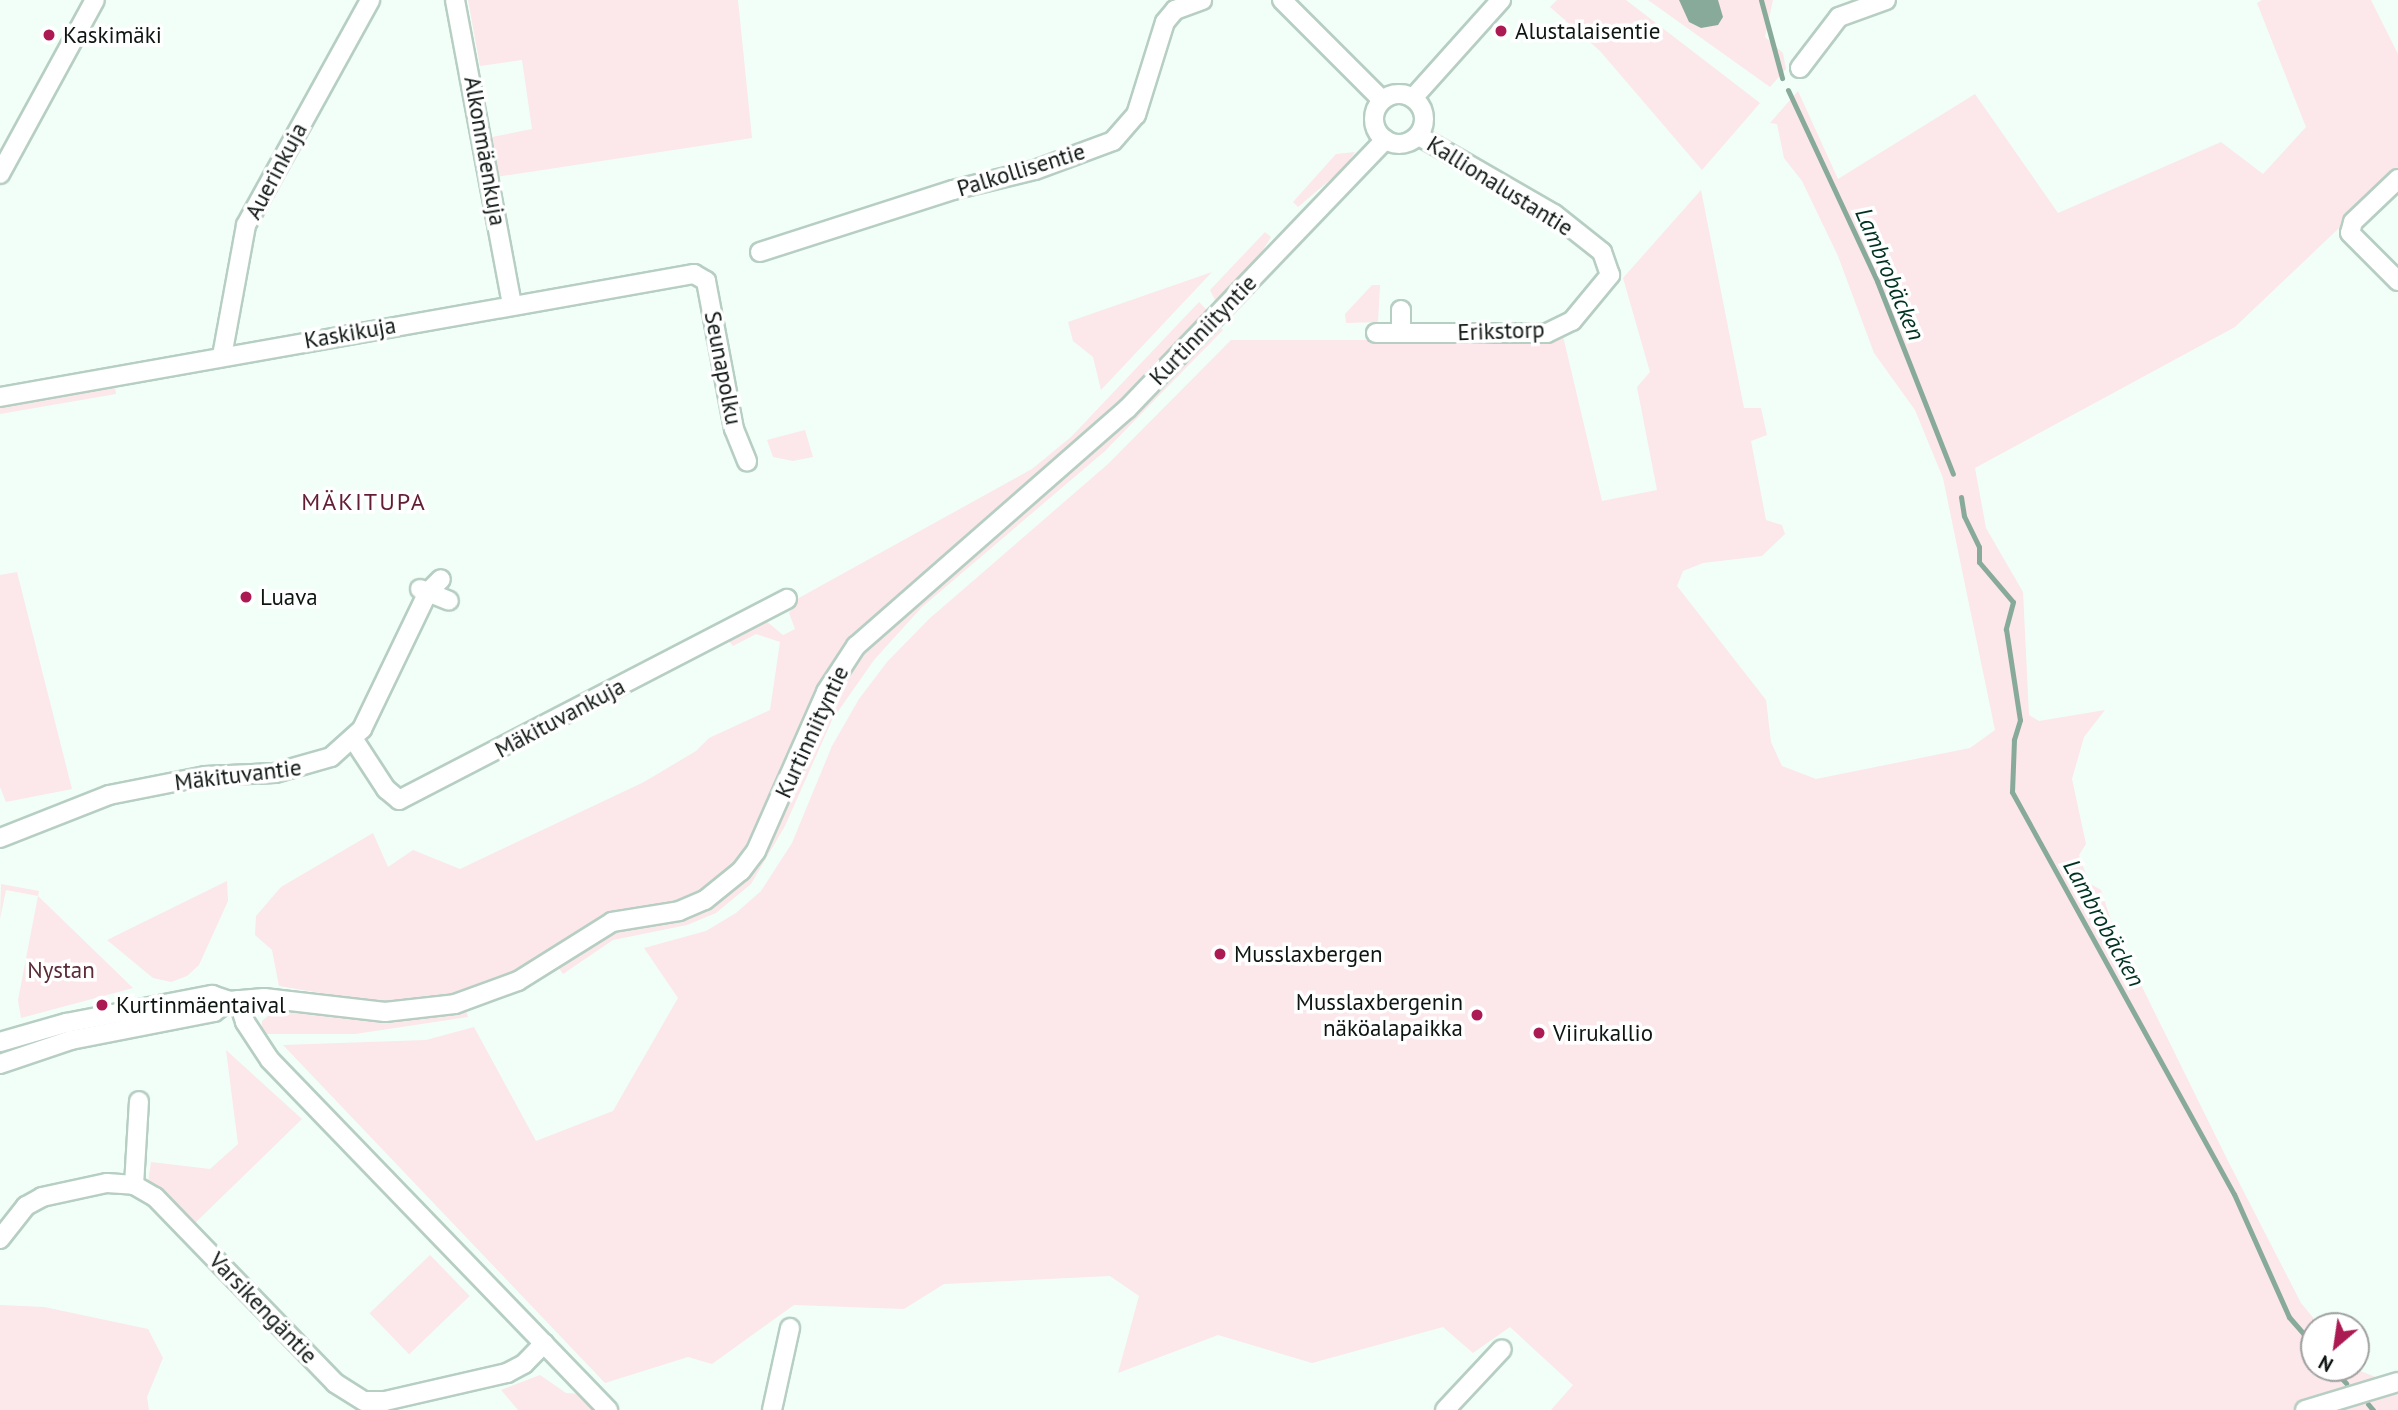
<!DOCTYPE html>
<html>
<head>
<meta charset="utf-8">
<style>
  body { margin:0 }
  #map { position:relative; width:2398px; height:1410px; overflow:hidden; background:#f1fff8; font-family:"PT Sans",sans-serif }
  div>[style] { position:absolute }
  .green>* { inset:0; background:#fce7eb; transform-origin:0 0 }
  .water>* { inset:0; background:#88aa9b }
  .stream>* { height:5px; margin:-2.5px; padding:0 2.5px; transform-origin:2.5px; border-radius:2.5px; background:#88aa9b }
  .roads { filter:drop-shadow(2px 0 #b7cec3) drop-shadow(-2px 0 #b7cec3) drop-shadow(0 2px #b7cec3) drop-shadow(0 -2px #b7cec3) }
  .minor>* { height:18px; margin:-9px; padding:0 9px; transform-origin:9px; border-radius:9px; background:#fff }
  .minor>.ring { margin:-9px; padding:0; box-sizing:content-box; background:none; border:18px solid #fff; border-radius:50% }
  .dots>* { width:19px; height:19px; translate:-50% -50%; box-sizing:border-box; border:4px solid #fff; border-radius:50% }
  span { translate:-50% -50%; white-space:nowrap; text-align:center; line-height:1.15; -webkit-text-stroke:7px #fff; paint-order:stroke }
  .poi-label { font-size:23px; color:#0e1612 }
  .left { translate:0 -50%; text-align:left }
  .right { translate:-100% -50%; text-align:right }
  .street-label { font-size:23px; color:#0e1612 }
  .park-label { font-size:23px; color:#5c2b38 }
  .water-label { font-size:24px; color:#003222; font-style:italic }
  .neighbourhood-label { font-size:24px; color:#621e33; letter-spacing:2px }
  .north { position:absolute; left:2300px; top:1312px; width:70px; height:70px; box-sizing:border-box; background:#fff; border:2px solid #9fa2a0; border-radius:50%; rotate:209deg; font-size:19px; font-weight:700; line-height:28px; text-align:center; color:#0e1612 }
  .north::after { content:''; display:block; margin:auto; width:24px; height:32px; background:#ab1a52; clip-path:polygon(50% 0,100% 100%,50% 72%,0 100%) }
</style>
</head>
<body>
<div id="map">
  <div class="green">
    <i style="clip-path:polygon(468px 0,738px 0,752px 138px,496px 177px,492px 137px,532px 129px,522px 60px,480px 66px)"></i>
    <i style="clip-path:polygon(1557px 0,1626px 0,1760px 103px,1702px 170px,1600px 51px,1550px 7px)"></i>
    <i style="clip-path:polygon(1648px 0,1773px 0,1765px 37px,1783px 53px,1786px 69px,1770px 87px)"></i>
    <i style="clip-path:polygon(2262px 0,2371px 0,2398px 54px,2398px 172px,2235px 327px,1975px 468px,1986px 528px,2023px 592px,2029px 715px,2039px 721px,2105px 710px,2084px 737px,2072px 779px,2086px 844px,2079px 855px,2089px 883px,2101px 890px,2115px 932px,2228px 1161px,2301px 1303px,2320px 1326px,2314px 1326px,2314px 1368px,2353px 1368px,2378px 1378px,2383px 1395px,2398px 1391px,2398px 1410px,1551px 1410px,1573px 1385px,1510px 1327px,1473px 1353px,1443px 1327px,1312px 1363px,1218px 1335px,1118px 1373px,1139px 1296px,1110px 1276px,944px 1284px,904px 1309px,794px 1305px,712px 1364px,688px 1357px,605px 1383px,283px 1045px,426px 1040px,474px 1027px,536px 1141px,613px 1111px,678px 998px,644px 948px,706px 931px,736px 913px,761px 891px,792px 843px,832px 746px,859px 699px,887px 662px,929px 619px,1108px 464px,1231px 340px,1545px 340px,1563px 336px,1602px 501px,1657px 490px,1637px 387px,1650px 372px,1623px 278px,1701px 190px,1744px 408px,1761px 408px,1767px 435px,1751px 441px,1766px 520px,1782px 525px,1785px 534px,1762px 556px,1703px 563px,1683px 571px,1677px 586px,1766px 700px,1771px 742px,1782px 766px,1816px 779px,1970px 748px,1995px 730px,1943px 478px,1915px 410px,1874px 353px,1838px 256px,1802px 181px,1784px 158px,1777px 124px,1770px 123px,1798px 91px,1838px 179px,1975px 94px,2058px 213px,2221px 142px,2263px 174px,2306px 127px,2257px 3px)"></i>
    <i style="clip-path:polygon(1355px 152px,1344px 168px,1298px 207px,1293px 202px,1336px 154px)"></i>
    <i style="clip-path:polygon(1265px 232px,1271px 237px,1255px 263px,1217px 304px,1210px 290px)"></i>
    <i style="clip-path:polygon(1212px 272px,1101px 390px,1093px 357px,1073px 341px,1068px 322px)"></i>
    <i style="clip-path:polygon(1372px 285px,1380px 285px,1378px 322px,1346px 323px,1345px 314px)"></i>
    <i style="clip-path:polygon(1199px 302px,1209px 312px,1078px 443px,844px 646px,811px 700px,746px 849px,713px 884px,689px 898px,658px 908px,616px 912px,582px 927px,513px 974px,448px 997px,380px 1003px,279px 986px,272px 950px,255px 935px,256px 916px,281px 887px,373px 833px,388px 867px,413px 850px,460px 869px,644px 782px,696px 751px,709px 738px,770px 710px,780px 642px,756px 634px,733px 646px,726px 638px,765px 620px,783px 635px,795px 629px,789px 613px,797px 599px,1032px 469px,1071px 437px)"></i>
    <i style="clip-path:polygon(1219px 326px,1223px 330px,1105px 451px,922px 607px,874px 660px,832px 720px,785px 826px,751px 884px,716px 913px,687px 925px,613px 940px,563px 974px,558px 967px,592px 942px,617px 931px,686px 919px,712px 906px,744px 879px,849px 666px,1099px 446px)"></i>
    <i style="clip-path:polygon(115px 387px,116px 394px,0 414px,0 408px)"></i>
    <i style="clip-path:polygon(805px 430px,813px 457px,793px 461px,773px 457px,767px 440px)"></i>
    <i style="clip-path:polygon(17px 572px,72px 789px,6px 802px,0 787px,0 575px)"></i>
    <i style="clip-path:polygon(227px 881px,228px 901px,199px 965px,187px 976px,171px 982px,153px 978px,107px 940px)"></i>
    <i style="clip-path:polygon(1px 884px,39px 891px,38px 896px,133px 988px,21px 1018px,18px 1000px,38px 896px,6px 890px,0 919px)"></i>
    <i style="clip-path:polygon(275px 1010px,381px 1021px,466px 1010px,468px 1017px,355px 1034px,261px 1034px,262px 1021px)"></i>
    <i style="clip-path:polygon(226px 1050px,302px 1119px,192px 1226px,148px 1182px,151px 1162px,210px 1169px,238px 1144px)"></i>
    <i style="left:430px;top:1255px;width:57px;height:84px;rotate:46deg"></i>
    <i style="clip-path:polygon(0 1305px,44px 1307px,148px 1329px,163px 1358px,147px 1397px,149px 1410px,0 1410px)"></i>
    <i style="clip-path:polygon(540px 1375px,566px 1393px,581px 1394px,596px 1410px,518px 1410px,501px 1390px)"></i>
  </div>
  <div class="water">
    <i style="clip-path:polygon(1679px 0,1718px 0,1723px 17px,1718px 25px,1701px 28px,1689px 22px)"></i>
  </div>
  <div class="stream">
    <i style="left:1761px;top:0;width:81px;rotate:74.9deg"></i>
    <i style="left:1788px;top:90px;width:211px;rotate:65deg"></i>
    <i style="left:1877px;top:281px;width:207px;rotate:68.5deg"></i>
    <i style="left:1961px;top:497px;width:19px;rotate:81deg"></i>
    <i style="left:1964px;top:516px;width:34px;rotate:64deg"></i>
    <i style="left:1979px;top:547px;width:15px;rotate:90deg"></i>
    <i style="left:1979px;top:562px;width:52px;rotate:49.6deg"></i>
    <i style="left:2013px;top:602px;width:28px;rotate:105deg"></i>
    <i style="left:2006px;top:629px;width:92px;rotate:81.3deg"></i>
    <i style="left:2020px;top:720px;width:21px;rotate:107deg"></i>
    <i style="left:2014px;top:740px;width:52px;rotate:92.2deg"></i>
    <i style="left:2012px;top:792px;width:459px;rotate:61.1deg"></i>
    <i style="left:2234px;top:1194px;width:135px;rotate:65.9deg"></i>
    <i style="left:2289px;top:1317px;width:38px;rotate:49deg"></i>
    <i style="left:2332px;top:1368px;width:21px;rotate:47deg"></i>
    <i style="left:2368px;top:1404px;width:8px;rotate:50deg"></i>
  </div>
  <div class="roads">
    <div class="minor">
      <i style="left:455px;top:0;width:309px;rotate:79.4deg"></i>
      <i style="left:1282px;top:0;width:141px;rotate:45deg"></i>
      <i style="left:1800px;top:68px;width:64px;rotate:-52.6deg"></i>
      <i style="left:1839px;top:17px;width:50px;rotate:-19.9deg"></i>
      <i class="ring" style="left:1374px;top:94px;width:32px;height:32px"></i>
      <i style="left:1413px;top:98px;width:132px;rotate:-48.1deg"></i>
      <i style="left:0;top:174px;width:198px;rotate:-61.4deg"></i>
      <i style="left:2398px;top:179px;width:62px;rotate:136.3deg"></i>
      <i style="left:2353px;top:222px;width:11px;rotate:105deg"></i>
      <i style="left:2350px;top:233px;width:68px;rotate:45deg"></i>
      <i style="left:760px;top:252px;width:203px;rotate:-17.8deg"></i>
      <i style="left:953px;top:190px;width:84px;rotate:-13.7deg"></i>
      <i style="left:1035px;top:170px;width:83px;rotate:-20.4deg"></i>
      <i style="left:1113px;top:141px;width:35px;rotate:-49deg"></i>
      <i style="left:1136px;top:115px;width:97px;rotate:-72.7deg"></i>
      <i style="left:1165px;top:22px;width:16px;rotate:-50deg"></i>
      <i style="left:1175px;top:10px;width:29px;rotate:-20deg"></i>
      <i style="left:1376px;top:333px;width:171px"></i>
      <i style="left:1547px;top:333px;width:28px;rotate:-26deg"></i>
      <i style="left:1572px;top:321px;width:60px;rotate:-50.4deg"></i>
      <i style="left:1610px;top:275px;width:24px;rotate:-109deg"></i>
      <i style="left:1602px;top:252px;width:61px;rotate:-141.6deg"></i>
      <i style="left:1554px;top:214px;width:156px;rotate:-150deg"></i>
      <i style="left:1401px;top:333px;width:23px;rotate:-90deg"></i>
      <i style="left:222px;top:356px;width:133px;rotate:-79.6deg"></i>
      <i style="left:246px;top:225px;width:257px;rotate:-61.1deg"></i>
      <i style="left:0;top:397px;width:705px;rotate:-10.05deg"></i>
      <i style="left:694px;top:274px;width:14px;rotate:30deg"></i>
      <i style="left:706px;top:281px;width:151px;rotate:79.3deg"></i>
      <i style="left:734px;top:429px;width:35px;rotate:68deg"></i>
      <i style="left:420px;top:589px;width:31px;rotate:22deg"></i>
      <i style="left:354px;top:740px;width:59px;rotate:56.9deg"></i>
      <i style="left:386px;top:789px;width:17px;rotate:40deg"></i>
      <i style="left:399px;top:800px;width:437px;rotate:-27.4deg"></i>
      <i style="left:0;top:838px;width:117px;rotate:-21.5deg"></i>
      <i style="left:109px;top:795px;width:98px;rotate:-11.2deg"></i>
      <i style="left:205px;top:776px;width:70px;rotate:-2.5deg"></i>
      <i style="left:275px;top:773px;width:58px;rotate:-15.9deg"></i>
      <i style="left:331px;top:757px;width:42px;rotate:-42.1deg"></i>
      <i style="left:362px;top:729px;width:152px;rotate:-64.3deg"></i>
      <i style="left:428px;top:592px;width:18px;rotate:-45deg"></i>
      <i style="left:238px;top:1000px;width:23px;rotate:72deg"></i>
      <i style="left:245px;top:1022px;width:45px;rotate:56.7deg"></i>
      <i style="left:270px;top:1060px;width:487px;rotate:46deg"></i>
      <i style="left:0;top:1042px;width:69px;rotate:-16.1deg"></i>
      <i style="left:66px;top:1023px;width:149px;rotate:-10.9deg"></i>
      <i style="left:212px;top:995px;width:18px;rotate:19deg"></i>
      <i style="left:229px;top:1001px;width:35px;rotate:-5deg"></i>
      <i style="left:264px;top:998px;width:122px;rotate:6.6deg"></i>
      <i style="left:385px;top:1012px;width:70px;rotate:-6.5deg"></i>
      <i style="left:455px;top:1004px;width:67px;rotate:-20.1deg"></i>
      <i style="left:518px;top:981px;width:111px;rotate:-32.1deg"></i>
      <i style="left:612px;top:922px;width:68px;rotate:-9.3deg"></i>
      <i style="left:679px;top:911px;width:28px;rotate:-23deg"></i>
      <i style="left:705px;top:900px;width:46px;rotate:-38.9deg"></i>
      <i style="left:741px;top:871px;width:25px;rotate:-53deg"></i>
      <i style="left:756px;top:851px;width:174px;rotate:-66.2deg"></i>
      <i style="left:826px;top:692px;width:55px;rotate:-56.9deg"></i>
      <i style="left:856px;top:646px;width:360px;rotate:-41.2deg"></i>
      <i style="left:1127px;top:409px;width:373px;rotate:-46.2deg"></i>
      <i style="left:0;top:1064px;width:75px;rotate:-18.7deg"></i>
      <i style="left:71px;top:1040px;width:146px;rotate:-11.1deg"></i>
      <i style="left:214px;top:1012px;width:19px;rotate:-36deg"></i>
      <i style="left:134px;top:1185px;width:84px;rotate:-86.6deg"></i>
      <i style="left:0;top:1239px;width:42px;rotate:-51.8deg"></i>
      <i style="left:26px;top:1206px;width:18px;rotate:-29deg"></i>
      <i style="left:42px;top:1197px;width:66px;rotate:-12.2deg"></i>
      <i style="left:107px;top:1183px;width:27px;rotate:4deg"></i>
      <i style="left:134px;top:1185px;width:24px;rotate:30deg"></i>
      <i style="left:155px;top:1197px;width:259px;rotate:45.9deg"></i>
      <i style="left:335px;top:1383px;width:34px;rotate:32deg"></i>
      <i style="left:364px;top:1401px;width:21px"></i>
      <i style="left:385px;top:1401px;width:125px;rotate:-12.9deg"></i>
      <i style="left:507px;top:1373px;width:19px;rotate:-28deg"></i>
      <i style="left:524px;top:1364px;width:29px;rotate:-46deg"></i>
      <i style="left:772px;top:1410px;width:84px;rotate:-77.6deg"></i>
      <i style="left:1445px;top:1410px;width:83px;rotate:-46.9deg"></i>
      <i style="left:2305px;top:1410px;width:97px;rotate:-16.8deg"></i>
    </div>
  </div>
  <div class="dots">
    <i style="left:1501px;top:31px;background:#ab1a52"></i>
    <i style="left:49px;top:35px;background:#ab1a52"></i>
    <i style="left:246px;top:597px;background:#ab1a52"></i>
    <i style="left:1220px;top:954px;background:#ab1a52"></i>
    <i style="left:102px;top:1005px;background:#ab1a52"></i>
    <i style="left:1477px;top:1015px;background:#ab1a52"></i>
    <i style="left:1539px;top:1033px;background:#ab1a52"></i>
  </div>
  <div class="poi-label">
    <span class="left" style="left:1515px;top:31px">Alustalaisentie</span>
    <span class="left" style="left:63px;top:35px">Kaskimäki</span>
    <span class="left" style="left:260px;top:597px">Luava</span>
    <span class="left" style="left:1234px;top:954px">Musslaxbergen</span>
    <span class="right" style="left:1463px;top:1015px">Musslaxbergenin<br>näköalapaikka</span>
    <span class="left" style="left:116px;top:1005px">Kurtinmäentaival</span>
    <span class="left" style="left:1553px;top:1033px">Viirukallio</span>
  </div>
  <div class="street-label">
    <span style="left:485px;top:151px;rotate:80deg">Alkonmäenkuja</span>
    <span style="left:1021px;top:170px;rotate:-17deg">Palkollisentie</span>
    <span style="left:276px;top:171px;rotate:-62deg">Auerinkuja</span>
    <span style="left:1500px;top:186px;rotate:32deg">Kallionalustantie</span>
    <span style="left:1203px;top:330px;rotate:-46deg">Kurtinniityntie</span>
    <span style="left:1501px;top:331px;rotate:-2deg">Erikstorp</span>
    <span style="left:350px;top:333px;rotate:-10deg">Kaskikuja</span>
    <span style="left:723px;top:368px;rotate:79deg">Seunapolku</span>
    <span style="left:560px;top:718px;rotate:-28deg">Mäkituvankuja</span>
    <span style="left:812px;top:732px;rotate:-65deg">Kurtinniityntie</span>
    <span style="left:238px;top:775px;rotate:-7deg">Mäkituvantie</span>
    <span style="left:263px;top:1308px;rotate:46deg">Varsikengäntie</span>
  </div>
  <div class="park-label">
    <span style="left:61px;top:970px">Nystan</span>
  </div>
  <div class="water-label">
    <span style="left:1890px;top:274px;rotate:67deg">Lambrobäcken</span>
    <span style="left:2104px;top:923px;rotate:61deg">Lambrobäcken</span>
  </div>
  <div class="neighbourhood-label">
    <span style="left:364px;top:502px">MÄKITUPA</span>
  </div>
  <div class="north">N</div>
</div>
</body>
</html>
